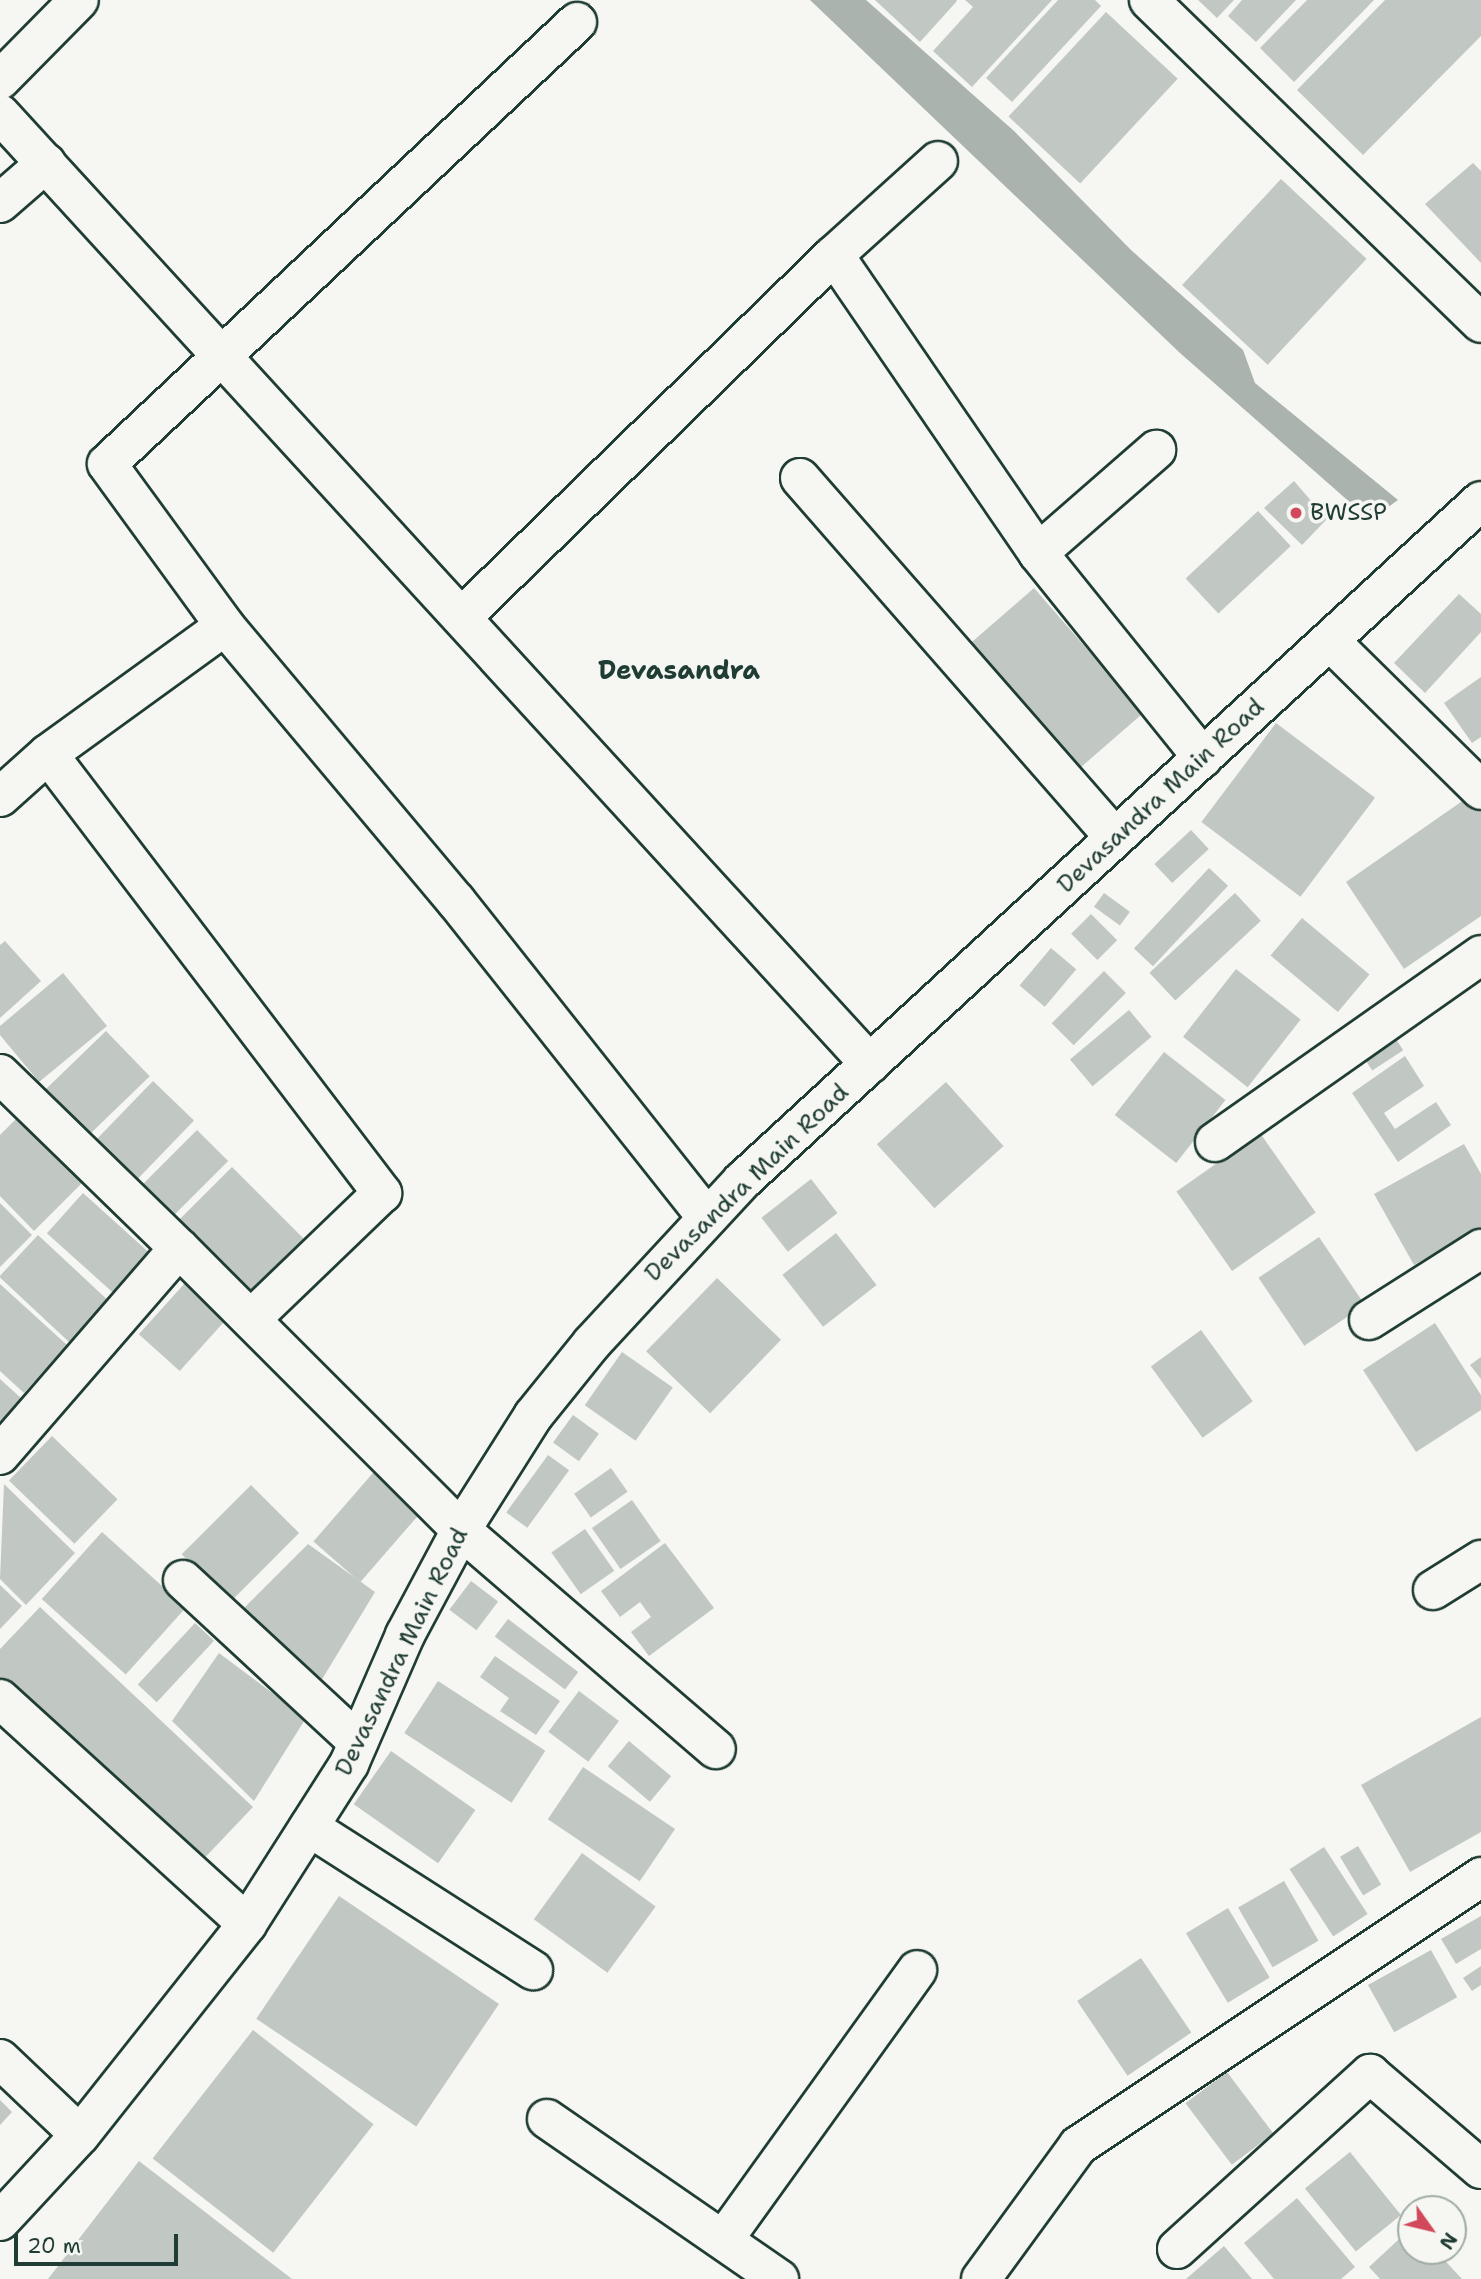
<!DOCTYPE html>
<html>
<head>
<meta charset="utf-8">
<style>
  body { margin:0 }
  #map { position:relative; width:1481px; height:2279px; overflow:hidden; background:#f6f6f2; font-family:"Shantell Sans",sans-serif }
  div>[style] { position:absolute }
  .water>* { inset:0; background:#aab3ae }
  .building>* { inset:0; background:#c1c8c3; transform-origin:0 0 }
  .roads { filter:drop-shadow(2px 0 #1f3d34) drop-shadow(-2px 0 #1f3d34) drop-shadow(0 2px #1f3d34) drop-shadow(0 -2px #1f3d34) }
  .minor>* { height:38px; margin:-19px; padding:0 19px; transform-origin:19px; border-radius:19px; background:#f6f6f2 }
  .secondary>* { height:38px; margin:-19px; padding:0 19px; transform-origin:19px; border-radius:19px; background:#f6f6f2 }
  .dots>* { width:19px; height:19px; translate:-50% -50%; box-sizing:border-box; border:4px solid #f6f6f2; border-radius:50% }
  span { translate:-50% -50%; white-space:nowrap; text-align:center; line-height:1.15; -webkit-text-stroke:7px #f6f6f2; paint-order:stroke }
  .poi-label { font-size:24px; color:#1f3d34 }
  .left { translate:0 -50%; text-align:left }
  .street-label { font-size:24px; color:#1f3d34 }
  .neighbourhood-label { font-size:26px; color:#1f3d34; font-weight:700 }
  .north { position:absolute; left:1397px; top:2195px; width:70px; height:70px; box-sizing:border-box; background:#f6f6f2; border:2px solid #a0aca6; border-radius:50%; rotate:124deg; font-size:19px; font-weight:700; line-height:28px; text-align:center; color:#1f3d34 }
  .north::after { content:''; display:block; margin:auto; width:24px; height:32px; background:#d1495b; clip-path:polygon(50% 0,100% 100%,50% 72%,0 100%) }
  .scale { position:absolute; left:14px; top:2234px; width:164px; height:32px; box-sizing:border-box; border:4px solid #1f3d34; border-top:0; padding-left:9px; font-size:21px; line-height:24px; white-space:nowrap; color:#1f3d34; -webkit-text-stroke:5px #f6f6f2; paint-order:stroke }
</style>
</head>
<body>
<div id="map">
  <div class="water">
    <i style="clip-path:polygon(810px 0,866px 0,1014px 131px,1131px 250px,1243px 350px,1255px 383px,1398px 500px,1370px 520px,1180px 353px)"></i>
  </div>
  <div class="building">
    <i style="clip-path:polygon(875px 0,956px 0,957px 1px,920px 42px)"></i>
    <i style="clip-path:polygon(965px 0,1052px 0,972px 87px,933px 51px,973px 7px)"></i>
    <i style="clip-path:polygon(1058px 0,1095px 0,1101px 6px,1012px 102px,986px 78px)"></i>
    <i style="clip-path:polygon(1198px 0,1234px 0,1217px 18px)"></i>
    <i style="clip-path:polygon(1242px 0,1296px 0,1256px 42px,1228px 16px)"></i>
    <i style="clip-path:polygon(1307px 0,1374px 0,1294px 82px,1260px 48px)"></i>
    <i style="clip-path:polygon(1385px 0,1481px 0,1481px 36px,1363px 155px,1297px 90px)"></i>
    <i style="left:1106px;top:12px;width:98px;height:143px;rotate:43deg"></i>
    <i style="clip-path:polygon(1473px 163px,1481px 171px,1481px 263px,1425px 204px)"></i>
    <i style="left:1281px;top:179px;width:117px;height:145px;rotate:43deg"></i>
    <i style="clip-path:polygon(1294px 481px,1327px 519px,1302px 545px,1264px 508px)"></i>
    <i style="left:1258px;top:511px;width:48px;height:99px;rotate:47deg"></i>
    <i style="left:1034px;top:588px;width:166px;height:90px;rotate:49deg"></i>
    <i style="clip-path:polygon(1459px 594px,1481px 614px,1481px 632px,1425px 693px,1394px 663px)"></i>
    <i style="clip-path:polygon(1481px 677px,1481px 737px,1472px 743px,1444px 703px)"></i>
    <i style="left:1276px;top:723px;width:124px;height:124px;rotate:37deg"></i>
    <i style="clip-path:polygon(1471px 795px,1481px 810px,1481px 916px,1404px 969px,1346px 882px)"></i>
    <i style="left:1191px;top:830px;width:26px;height:50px;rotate:47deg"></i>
    <i style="left:1209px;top:868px;width:26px;height:110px;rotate:43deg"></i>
    <i style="left:1104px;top:893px;width:32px;height:17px;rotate:36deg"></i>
    <i style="left:1235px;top:893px;width:38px;height:117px;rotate:47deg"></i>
    <i style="left:1091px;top:914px;width:37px;height:28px;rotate:45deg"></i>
    <i style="left:1302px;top:918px;width:88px;height:49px;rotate:40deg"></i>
    <i style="clip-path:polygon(5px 941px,41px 981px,0 1018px,0 945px)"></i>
    <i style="left:1051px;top:948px;width:33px;height:49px;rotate:40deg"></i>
    <i style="left:1236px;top:969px;width:82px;height:86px;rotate:38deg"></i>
    <i style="left:1104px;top:971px;width:31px;height:74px;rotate:45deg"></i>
    <i style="clip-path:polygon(63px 973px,107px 1026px,39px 1082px,0 1035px,0 1026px)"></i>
    <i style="left:1129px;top:1010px;width:35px;height:77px;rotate:50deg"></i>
    <i style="left:106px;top:1031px;width:63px;height:86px;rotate:46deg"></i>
    <i style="left:1394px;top:1036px;width:17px;height:37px;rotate:57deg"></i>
    <i style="left:1164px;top:1052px;width:78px;height:80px;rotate:38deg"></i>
    <i style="clip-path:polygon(1405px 1056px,1424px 1086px,1384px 1113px,1395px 1129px,1436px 1102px,1451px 1125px,1398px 1162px,1352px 1093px)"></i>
    <i style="left:153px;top:1081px;width:57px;height:86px;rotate:44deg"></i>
    <i style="left:946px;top:1082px;width:86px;height:93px;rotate:48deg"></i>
    <i style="clip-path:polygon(20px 1115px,85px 1180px,34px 1231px,0 1196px,0 1135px)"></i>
    <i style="left:197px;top:1130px;width:44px;height:82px;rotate:45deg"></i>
    <i style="left:1260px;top:1133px;width:97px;height:102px;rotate:55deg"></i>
    <i style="clip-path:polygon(1464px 1144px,1481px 1174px,1481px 1227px,1414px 1265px,1374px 1194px)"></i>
    <i style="left:232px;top:1167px;width:110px;height:74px;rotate:45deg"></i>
    <i style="left:811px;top:1179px;width:43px;height:63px;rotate:52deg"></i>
    <i style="left:83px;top:1193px;width:91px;height:54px;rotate:42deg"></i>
    <i style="clip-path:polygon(0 1203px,32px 1235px,0 1267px)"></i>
    <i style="left:836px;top:1233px;width:66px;height:68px;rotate:52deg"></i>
    <i style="left:38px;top:1235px;width:96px;height:57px;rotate:43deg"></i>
    <i style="left:1319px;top:1237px;width:82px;height:73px;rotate:56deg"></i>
    <i style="left:717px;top:1278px;width:89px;height:102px;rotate:44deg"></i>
    <i style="left:185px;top:1283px;width:55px;height:69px;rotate:42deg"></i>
    <i style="clip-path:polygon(0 1284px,67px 1345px,24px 1393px,0 1371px)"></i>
    <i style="clip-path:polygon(1435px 1323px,1481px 1395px,1481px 1410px,1416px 1452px,1363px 1370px)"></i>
    <i style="left:1201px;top:1330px;width:88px;height:62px;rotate:54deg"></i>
    <i style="left:622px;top:1352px;width:62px;height:65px;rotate:35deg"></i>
    <i style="clip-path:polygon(1481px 1357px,1481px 1379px,1470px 1365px)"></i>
    <i style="clip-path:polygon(0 1379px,22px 1399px,0 1423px)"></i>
    <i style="left:573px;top:1415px;width:32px;height:34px;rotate:36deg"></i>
    <i style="left:52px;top:1436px;width:91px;height:62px;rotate:44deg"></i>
    <i style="left:548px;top:1455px;width:26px;height:71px;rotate:36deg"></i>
    <i style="left:379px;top:1466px;width:62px;height:100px;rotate:41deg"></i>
    <i style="left:611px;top:1468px;width:29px;height:45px;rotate:55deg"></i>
    <i style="clip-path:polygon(4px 1484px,75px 1553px,26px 1605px,0 1579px)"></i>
    <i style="left:251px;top:1485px;width:68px;height:98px;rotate:45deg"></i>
    <i style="left:632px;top:1500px;width:50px;height:49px;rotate:55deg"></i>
    <i style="left:585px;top:1529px;width:51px;height:41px;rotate:55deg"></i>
    <i style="left:102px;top:1532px;width:113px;height:90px;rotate:42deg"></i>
    <i style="clip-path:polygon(665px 1543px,714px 1608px,649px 1656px,631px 1632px,651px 1617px,640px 1602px,620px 1617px,601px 1591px)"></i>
    <i style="clip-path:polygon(308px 1544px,375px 1592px,321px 1681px,238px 1614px)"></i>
    <i style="left:471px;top:1581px;width:34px;height:36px;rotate:37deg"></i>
    <i style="clip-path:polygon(0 1585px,22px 1606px,0 1629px)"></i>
    <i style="clip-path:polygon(40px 1607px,253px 1807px,195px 1868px,0 1684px,0 1649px)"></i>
    <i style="left:508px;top:1619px;width:88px;height:22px;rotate:37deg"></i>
    <i style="left:195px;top:1623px;width:26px;height:84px;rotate:43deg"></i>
    <i style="clip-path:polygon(219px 1653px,306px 1718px,254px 1801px,172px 1721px)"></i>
    <i style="clip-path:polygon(495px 1656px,560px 1701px,536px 1735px,500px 1711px,509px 1698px,480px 1677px)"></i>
    <i style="left:438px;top:1681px;width:128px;height:62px;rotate:33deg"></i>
    <i style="left:579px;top:1691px;width:50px;height:51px;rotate:37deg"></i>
    <i style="clip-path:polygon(1481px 1717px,1481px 1832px,1410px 1872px,1361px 1785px)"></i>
    <i style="left:629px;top:1741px;width:55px;height:33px;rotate:40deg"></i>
    <i style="left:391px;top:1751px;width:103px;height:65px;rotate:35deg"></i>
    <i style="left:583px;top:1767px;width:111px;height:63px;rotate:34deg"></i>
    <i style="left:1358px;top:1846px;width:45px;height:21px;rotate:59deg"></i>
    <i style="left:1324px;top:1847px;width:80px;height:41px;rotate:57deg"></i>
    <i style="left:582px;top:1853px;width:91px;height:82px;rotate:36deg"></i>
    <i style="left:1284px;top:1881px;width:69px;height:53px;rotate:60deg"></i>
    <i style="left:339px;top:1896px;width:193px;height:148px;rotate:34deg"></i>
    <i style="left:1228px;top:1908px;width:81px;height:49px;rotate:59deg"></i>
    <i style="clip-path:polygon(1481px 1916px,1481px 1949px,1456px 1964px,1441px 1939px)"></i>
    <i style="left:1431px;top:1950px;width:54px;height:72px;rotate:61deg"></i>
    <i style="left:1141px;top:1958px;width:90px;height:77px;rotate:56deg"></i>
    <i style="clip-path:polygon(1481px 1966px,1481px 1985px,1472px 1991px,1463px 1978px)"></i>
    <i style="left:253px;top:2030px;width:153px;height:163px;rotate:38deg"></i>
    <i style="left:1227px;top:2072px;width:77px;height:52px;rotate:53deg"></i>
    <i style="clip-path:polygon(0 2100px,12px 2112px,0 2125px)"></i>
    <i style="left:1350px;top:2152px;width:81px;height:58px;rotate:51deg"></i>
    <i style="clip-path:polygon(139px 2161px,292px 2279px,48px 2279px)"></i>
    <i style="clip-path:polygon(1297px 2198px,1355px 2267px,1341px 2279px,1274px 2279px,1244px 2243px)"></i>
    <i style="clip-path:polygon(1411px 2228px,1411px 2251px,1436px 2251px,1462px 2279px,1380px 2279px,1369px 2267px)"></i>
    <i style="clip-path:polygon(1224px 2246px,1252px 2279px,1186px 2279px)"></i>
  </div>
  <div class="roads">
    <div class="minor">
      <i style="left:1149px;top:0;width:463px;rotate:44.2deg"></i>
      <i style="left:577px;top:22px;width:645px;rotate:136.76deg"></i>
      <i style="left:107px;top:464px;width:200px;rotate:53.9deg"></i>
      <i style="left:225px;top:626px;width:359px;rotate:50deg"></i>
      <i style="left:456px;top:901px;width:404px;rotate:51.6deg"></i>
      <i style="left:0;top:80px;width:112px;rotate:-45.4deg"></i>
      <i style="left:0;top:114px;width:1288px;rotate:47.52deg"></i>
      <i style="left:0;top:203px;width:61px;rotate:-41deg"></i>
      <i style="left:834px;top:255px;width:361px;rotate:55.6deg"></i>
      <i style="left:1038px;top:553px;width:263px;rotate:51.2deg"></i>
      <i style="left:800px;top:478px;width:478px;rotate:48.8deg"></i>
      <i style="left:1038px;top:553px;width:157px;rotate:-41.1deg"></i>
      <i style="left:464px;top:615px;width:516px;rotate:-44.22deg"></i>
      <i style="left:834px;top:255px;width:140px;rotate:-42.1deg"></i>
      <i style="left:1330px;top:641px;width:212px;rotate:44.6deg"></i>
      <i style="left:48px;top:754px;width:552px;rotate:52.74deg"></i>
      <i style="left:382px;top:1193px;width:182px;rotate:136.1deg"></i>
      <i style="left:0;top:797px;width:64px;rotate:-41.9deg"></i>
      <i style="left:48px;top:754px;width:218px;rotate:-35.9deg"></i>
      <i style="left:0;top:1074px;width:250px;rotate:44.2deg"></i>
      <i style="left:179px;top:1248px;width:274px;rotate:130.9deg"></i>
      <i style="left:1215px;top:1142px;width:325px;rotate:-35.1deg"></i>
      <i style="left:179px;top:1248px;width:399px;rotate:45deg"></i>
      <i style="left:461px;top:1530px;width:336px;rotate:40.7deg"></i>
      <i style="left:1369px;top:1320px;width:133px;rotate:-32.4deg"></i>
      <i style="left:183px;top:1580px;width:238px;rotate:42.8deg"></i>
      <i style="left:1433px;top:1590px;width:57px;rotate:-32deg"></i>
      <i style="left:0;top:1699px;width:334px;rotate:42.3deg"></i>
      <i style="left:309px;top:1827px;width:266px;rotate:32.6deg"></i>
      <i style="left:0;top:2059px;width:110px;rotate:43.5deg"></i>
      <i style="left:547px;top:2119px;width:282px;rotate:34.6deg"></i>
      <i style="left:724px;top:2239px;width:331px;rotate:-54.3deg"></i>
      <i style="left:1177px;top:2249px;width:261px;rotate:-42.2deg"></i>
      <i style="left:1370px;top:2074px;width:146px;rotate:40.6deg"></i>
      <i style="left:981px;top:2279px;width:165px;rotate:-53.9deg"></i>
      <i style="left:1078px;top:2146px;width:485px;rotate:-33.7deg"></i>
    </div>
    <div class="secondary">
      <i style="left:0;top:2221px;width:117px;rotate:-47.1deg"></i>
      <i style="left:80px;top:2135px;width:269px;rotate:-51.6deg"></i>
      <i style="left:247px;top:1924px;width:190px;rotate:-57.5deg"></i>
      <i style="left:349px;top:1764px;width:141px;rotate:-66.5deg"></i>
      <i style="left:405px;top:1635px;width:119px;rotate:-61.9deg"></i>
      <i style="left:461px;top:1530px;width:135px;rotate:-57.7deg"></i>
      <i style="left:533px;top:1416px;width:94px;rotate:-51.1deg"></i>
      <i style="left:592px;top:1343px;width:221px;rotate:-47.2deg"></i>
      <i style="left:742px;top:1181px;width:1004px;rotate:-42.62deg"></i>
    </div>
  </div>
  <div class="dots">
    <i style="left:1296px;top:513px;background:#d1495b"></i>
  </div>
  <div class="poi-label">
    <span class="left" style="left:1310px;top:513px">BWSSP</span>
  </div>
  <div class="street-label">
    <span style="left:1161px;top:796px;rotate:-43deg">Devasandra Main Road</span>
    <span style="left:747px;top:1183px;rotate:-44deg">Devasandra Main Road</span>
    <span style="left:402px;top:1652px;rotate:-64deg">Devasandra Main Road</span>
  </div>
  <div class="neighbourhood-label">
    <span style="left:679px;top:670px">Devasandra</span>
  </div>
  <div class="north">N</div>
  <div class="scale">20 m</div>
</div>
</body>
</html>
